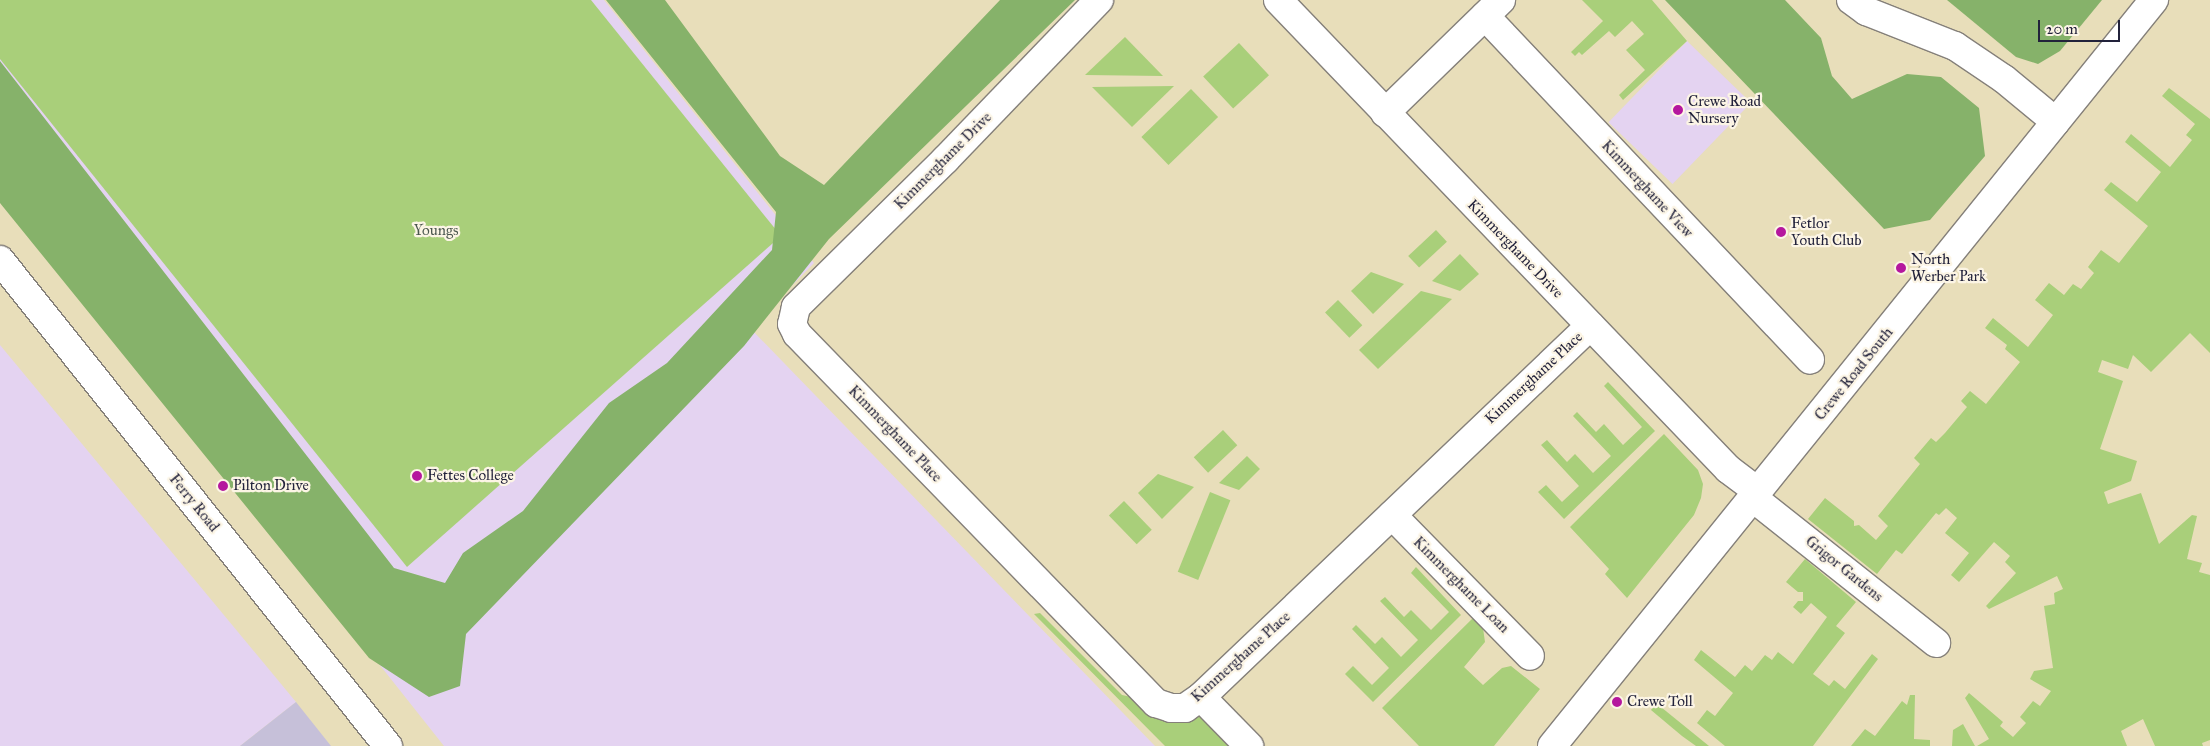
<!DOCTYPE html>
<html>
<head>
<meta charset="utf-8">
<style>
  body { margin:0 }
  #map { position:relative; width:2210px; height:746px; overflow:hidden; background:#e8deba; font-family:"IM FELL Great Primer",serif }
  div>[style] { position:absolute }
  .built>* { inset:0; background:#e4d3f1; transform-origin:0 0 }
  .industrial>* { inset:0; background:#c6c0d9 }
  .green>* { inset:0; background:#a9cf7a; transform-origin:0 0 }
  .forest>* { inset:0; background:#86b26a }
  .roads { filter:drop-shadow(1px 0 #85807a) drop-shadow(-1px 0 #85807a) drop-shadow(0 1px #85807a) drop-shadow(0 -1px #85807a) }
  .minor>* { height:28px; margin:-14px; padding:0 14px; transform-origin:14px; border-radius:14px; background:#fff }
  .major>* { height:28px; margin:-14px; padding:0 14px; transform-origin:14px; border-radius:14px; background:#fff }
  .dots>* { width:14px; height:14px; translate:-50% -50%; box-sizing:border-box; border:2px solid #fcf5e5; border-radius:50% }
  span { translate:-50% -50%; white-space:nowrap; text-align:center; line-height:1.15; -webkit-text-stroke:4.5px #fcf5e5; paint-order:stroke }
  .poi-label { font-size:15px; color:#22223b }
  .left { translate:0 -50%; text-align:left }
  .street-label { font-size:15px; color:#22223b }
  .park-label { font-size:15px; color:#4a564e }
  .scale { position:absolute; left:2038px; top:20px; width:82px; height:22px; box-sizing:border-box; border:2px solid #22223b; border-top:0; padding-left:6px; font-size:15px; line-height:18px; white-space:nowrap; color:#22223b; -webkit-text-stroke:4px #fcf5e5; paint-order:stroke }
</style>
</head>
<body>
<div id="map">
  <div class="built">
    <i style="clip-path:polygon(0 0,604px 0,814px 263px,566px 517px,751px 329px,1155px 746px,444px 746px,0 186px)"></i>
    <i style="left:1687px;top:41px;width:89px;height:113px;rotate:44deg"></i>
    <i style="clip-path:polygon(0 345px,296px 702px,240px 746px,0 746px)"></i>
  </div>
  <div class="industrial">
    <i style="clip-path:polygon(296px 702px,331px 746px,240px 746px)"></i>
  </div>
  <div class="green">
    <i style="clip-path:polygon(0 0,591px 0,781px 236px,407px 567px,0 59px)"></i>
    <i style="clip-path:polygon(1582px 0,1652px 0,1687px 41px,1623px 100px,1619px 95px,1645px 70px,1626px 50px,1644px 34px,1632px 21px,1615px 37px,1609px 31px,1582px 55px,1579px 52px,1575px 56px,1571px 52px,1603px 21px)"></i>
    <i style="clip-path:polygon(1125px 37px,1163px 76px,1085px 75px)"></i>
    <i style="left:1239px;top:43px;width:44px;height:49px;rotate:47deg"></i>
    <i style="clip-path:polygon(1174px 86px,1132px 127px,1092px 87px)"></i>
    <i style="clip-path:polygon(2169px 88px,2210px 119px,2210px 353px,2190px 333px,2151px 372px,2133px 355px,2128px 369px,2102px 360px,2098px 372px,2123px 381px,2100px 449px,2137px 461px,2131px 481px,2104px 492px,2108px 504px,2141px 493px,2159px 544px,2192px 515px,2197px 516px,2187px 559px,2202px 563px,2199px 572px,2210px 575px,2210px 740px,2202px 743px,2203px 746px,2155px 746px,2143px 719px,2121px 731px,2127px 746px,1977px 746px,1989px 739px,1965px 698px,1969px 693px,2003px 722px,2000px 726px,2013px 737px,2026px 723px,2020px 717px,2033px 701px,2040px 706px,2051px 691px,2030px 679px,2034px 671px,2053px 668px,2044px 606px,2055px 604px,2054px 593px,2063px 589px,2057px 576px,1989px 609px,1986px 606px,2016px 573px,2005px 562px,2010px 556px,1994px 542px,1959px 582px,1951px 575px,1969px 553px,1945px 533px,1957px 518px,1946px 508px,1939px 515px,1936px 513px,1902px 554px,1896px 550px,1877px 574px,1808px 519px,1825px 498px,1854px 521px,1854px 526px,1859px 525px,1876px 540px,1888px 526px,1878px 516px,1920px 464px,1914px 458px,1931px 438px,1936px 442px,1945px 433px,1967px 407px,1961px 401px,1970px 391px,1986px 404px,2020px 362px,2005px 349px,2007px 345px,1985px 328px,1993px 318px,2028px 347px,2053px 315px,2035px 300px,2049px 283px,2064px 295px,2073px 284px,2081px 289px,2094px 273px,2088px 267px,2101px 250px,2119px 263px,2148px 226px,2104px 190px,2111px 182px,2137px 202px,2161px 172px,2125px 142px,2131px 134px,2170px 167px,2192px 140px,2186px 135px,2195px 124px,2162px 96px)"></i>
    <i style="left:1191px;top:89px;width:39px;height:69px;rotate:46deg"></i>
    <i style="left:1436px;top:230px;width:16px;height:38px;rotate:47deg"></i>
    <i style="clip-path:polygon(1460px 254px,1479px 274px,1460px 291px,1432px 281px)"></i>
    <i style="clip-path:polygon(1371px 272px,1404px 284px,1373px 314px,1351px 291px)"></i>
    <i style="clip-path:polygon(1421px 291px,1452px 299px,1378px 369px,1359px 350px)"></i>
    <i style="left:1338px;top:300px;width:35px;height:18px;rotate:46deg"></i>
    <i style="clip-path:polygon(1608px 382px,1655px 431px,1564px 519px,1538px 492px,1546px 485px,1562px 502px,1579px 486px,1541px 445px,1547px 440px,1567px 462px,1575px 454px,1593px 473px,1611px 456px,1573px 416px,1577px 412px,1596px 432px,1604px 424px,1623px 445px,1642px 427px,1604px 386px)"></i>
    <i style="left:1223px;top:430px;width:21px;height:40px;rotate:47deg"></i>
    <i style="clip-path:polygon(1664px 434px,1698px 470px,1703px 484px,1701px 498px,1694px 515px,1627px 598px,1605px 574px,1609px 569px,1570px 527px)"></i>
    <i style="clip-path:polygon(1247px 456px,1260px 469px,1239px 490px,1219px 483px)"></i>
    <i style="clip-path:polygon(1158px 474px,1194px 487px,1162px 519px,1138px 493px)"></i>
    <i style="left:1210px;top:492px;width:22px;height:86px;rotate:22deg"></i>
    <i style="left:1124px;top:501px;width:40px;height:21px;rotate:46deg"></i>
    <i style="clip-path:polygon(1805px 559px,1856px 602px,1836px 626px,1845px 633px,1813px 674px,1829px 686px,1834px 680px,1845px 689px,1872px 654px,1878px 659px,1813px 746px,1725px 746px,1697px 723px,1707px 710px,1715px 716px,1733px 693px,1694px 660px,1701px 650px,1735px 677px,1745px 665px,1752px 671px,1765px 655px,1772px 660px,1778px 652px,1793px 664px,1827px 617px,1811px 603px,1801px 614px,1793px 607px,1798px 601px,1803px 601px,1803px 592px,1798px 592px,1786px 582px)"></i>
    <i style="clip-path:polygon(1416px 567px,1461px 615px,1373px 702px,1345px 674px,1353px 666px,1372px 685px,1389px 668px,1352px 629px,1356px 625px,1375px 644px,1382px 637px,1401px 657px,1418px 640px,1380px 601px,1385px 597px,1404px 617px,1411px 610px,1431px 630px,1449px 612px,1411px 573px)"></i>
    <i style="clip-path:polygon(1040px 613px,1122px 695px,1203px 712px,1236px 746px,1165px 746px,1034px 614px)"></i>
    <i style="clip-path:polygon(1474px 617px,1483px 628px,1485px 642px,1464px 667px,1483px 685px,1502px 668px,1511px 666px,1540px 689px,1494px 746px,1419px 746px,1382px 708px)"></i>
    <i style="clip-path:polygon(1910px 695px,1915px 695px,1914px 739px,1930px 740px,1930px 746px,1851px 746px,1865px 729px,1875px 736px,1902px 701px,1907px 705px)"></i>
    <i style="clip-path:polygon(1656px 703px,1709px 746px,1696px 746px,1682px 736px,1651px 710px)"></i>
    <i style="clip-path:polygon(1963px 724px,1975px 746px,1952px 746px,1953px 730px)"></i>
  </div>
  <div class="forest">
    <i style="clip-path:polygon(606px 0,665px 0,780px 156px,824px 185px,1000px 0,1075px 0,829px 239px,744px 346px,466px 634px,460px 686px,429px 697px,369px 658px,0 203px,0 61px,394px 568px,445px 583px,463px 553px,523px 511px,609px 403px,667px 363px,772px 250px,776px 212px)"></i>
    <i style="clip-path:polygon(1665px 0,1785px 0,1821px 38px,1832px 76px,1852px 99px,1907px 74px,1941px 77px,1979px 108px,1985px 156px,1930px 220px,1884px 229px)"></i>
    <i style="clip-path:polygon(1947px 0,2102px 0,2060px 51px,2038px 64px,2016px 57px)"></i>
  </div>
  <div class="roads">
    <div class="minor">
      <i style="left:1099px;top:0;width:221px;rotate:133.9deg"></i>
      <i style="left:946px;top:159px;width:211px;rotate:135.4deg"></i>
      <i style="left:796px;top:307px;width:17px;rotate:103deg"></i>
      <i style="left:792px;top:324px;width:11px;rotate:63deg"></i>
      <i style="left:797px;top:334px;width:515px;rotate:45.79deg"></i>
      <i style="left:1156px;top:703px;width:16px;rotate:18deg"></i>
      <i style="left:1171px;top:708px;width:14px"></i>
      <i style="left:1185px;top:708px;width:19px;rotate:-35deg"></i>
      <i style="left:1201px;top:697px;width:538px;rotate:-43.64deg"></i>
      <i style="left:1278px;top:0;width:650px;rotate:46.18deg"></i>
      <i style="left:1728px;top:469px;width:36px;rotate:37deg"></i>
      <i style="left:1851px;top:0;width:19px;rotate:36deg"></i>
      <i style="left:1866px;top:11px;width:96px;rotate:21.5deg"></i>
      <i style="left:1955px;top:46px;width:59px;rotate:34deg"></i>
      <i style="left:2004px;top:79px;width:67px;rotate:39.6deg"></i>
      <i style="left:1485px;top:16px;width:473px;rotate:46.6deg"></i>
      <i style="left:1385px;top:113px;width:162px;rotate:-44.2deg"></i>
      <i style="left:1752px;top:497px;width:235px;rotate:38.4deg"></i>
      <i style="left:1392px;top:515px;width:197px;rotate:45.6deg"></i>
      <i style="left:1201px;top:697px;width:69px;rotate:45.6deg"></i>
      <i style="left:1552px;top:746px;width:959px;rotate:-51.1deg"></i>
    </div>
    <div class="major">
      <i style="left:0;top:260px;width:622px;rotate:51.4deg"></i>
    </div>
  </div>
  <div class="dots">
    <i style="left:1678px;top:110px;background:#b5179e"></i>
    <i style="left:1781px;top:232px;background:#b5179e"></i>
    <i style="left:1901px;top:268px;background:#b5179e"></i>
    <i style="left:417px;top:476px;background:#b5179e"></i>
    <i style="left:223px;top:486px;background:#b5179e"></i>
    <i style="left:1617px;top:702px;background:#b5179e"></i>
  </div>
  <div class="poi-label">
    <span class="left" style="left:1688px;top:110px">Crewe Road<br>Nursery</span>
    <span class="left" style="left:1791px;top:232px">Fetlor<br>Youth Club</span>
    <span class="left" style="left:1911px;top:268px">North<br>Werber Park</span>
    <span class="left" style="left:427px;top:476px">Fettes College</span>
    <span class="left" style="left:233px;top:486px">Pilton Drive</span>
    <span class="left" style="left:1627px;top:702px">Crewe Toll</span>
  </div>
  <div class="street-label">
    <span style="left:943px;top:161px;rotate:-45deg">Kimmerghame Drive</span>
    <span style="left:1647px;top:189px;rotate:47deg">Kimmerghame View</span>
    <span style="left:1515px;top:249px;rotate:46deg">Kimmerghame Drive</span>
    <span style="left:1854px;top:374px;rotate:-51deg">Crewe Road South</span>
    <span style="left:1534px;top:378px;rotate:-43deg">Kimmerghame Place</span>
    <span style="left:895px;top:434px;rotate:46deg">Kimmerghame Place</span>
    <span style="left:194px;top:503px;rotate:51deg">Ferry Road</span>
    <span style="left:1844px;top:569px;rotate:39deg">Grigor Gardens</span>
    <span style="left:1461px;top:585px;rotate:45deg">Kimmerghame Loan</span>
    <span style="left:1241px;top:657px;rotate:-42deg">Kimmerghame Place</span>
  </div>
  <div class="park-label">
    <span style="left:436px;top:231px">Youngs</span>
  </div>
  <div class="scale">20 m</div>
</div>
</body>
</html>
